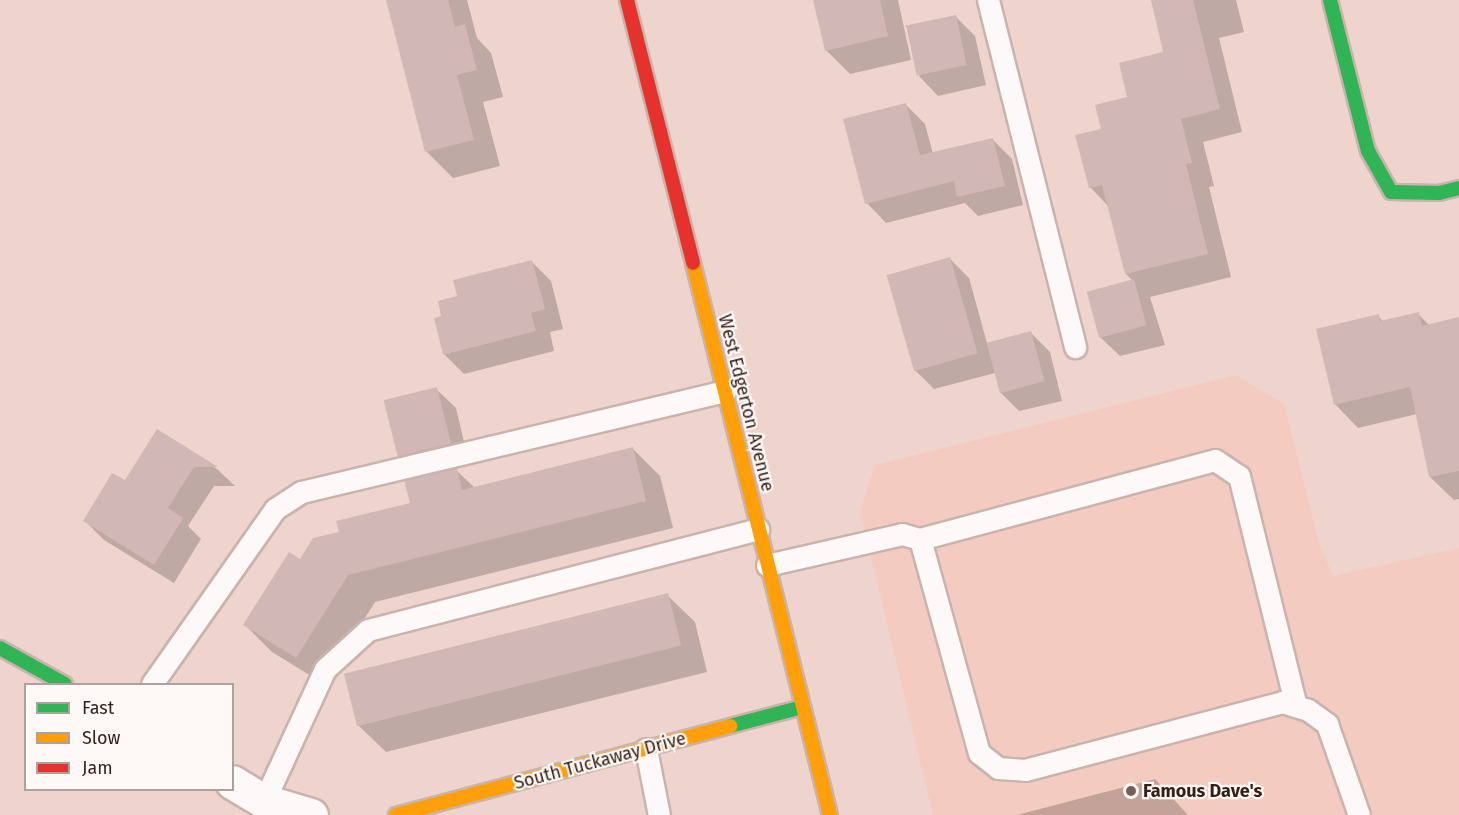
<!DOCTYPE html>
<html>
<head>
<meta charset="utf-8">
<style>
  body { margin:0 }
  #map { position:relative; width:1459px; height:815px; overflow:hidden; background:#eed4cd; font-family:"Fira Sans",sans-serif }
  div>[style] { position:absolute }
  .built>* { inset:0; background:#f4cbc0 }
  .shadow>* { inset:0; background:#0003 }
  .building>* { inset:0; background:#d1b8b6; transform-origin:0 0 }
  .roads { filter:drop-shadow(2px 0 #cab3ad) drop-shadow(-2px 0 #cab3ad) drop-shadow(0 2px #cab3ad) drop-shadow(0 -2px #cab3ad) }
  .lane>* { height:21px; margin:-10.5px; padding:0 10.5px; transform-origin:10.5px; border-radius:10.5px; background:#fcf9f8 }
  .street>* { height:33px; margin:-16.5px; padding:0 16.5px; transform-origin:16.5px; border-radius:16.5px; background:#fcf9f8 }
  .fast>* { height:14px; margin:-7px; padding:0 7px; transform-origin:7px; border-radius:7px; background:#30b455 }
  .slow>* { height:14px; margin:-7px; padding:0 7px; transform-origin:7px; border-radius:7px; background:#ff9f0a }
  .jam>* { height:14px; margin:-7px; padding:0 7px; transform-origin:7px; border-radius:7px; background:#e5322d }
  .dots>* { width:16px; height:16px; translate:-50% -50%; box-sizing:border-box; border:3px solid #fef8f6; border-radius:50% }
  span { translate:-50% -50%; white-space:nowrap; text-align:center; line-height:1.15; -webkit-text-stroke:4.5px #fef8f6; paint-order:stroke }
  .street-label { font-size:18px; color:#341f19 }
  .poi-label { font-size:18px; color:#341f19; font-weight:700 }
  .left { translate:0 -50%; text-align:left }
  .legend { position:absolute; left:24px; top:683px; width:210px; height:108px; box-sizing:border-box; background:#fef8f6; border:2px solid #ada19e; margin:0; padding:8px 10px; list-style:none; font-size:18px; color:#341f19 }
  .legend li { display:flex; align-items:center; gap:12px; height:30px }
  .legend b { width:30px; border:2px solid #ada19e }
</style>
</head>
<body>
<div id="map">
  <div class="built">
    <i style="clip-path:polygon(1236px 375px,1284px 404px,1319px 543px,1333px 576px,1459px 548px,1459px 815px,933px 815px,860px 511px,875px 465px)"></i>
  </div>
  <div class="shadow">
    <i style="clip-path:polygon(387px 0,467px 0,477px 38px,491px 53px,503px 97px,483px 102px,500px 166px,453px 178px,426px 151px)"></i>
    <i style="clip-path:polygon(815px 0,898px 0,911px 60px,850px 74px,826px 50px)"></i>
    <i style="clip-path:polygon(1153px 0,1236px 0,1244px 32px,1219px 38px,1242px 132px,1203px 142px,1214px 186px,1209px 187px,1231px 277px,1150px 297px,1165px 345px,1120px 356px,1100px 337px,1133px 281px,1126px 274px,1109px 207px,1090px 187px,1103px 130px,1165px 53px)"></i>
    <i style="clip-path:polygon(955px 16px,975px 36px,986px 85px,938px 96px,919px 76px)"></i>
    <i style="clip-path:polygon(905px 104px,925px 124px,933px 154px,992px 139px,1012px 159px,1023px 205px,978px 216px,965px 203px,886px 223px,867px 203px)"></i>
    <i style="clip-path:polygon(949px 258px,969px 278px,987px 343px,1030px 332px,1050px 352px,1062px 401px,1019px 411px,1000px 392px,995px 373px,934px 389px,915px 370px)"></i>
    <i style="clip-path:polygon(532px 262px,551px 281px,563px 329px,550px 332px,554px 351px,464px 374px,444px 354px,443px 317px,459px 297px)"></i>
    <i style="clip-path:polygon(1418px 314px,1430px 326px,1459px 318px,1459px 499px,1454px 500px,1430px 477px,1417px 414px,1358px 428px,1335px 404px,1378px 316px,1384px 322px)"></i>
    <i style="clip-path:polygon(436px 389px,456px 408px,469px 463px,419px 475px,400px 455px)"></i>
    <i style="clip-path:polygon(157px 431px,217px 469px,235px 486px,214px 486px,188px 526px,201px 539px,174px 583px,104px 540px,85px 521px,125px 482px)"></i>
    <i style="clip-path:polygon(633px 449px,660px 476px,673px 528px,375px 602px,324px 684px,272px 652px,245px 625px,301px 561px,340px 533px,412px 504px,456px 470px,475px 488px)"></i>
    <i style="clip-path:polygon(667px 595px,695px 622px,707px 672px,386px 752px,358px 725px)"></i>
    <i style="clip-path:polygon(1155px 779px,1188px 815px,1017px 815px)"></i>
  </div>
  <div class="building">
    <i style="clip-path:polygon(386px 0,448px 0,455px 27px,465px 24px,477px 70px,457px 75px,474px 140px,425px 152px)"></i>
    <i style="clip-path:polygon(813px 0,880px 0,888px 36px,825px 51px)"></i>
    <i style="clip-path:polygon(1151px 0,1193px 0,1220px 109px,1181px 119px,1192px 163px,1186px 164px,1208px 254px,1125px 274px,1102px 185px,1089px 188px,1075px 135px,1101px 129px,1095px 105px,1127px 97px,1119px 63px,1163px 52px)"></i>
    <i style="left:956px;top:15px;width:51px;height:51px;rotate:78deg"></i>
    <i style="clip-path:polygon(906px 103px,920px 155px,993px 138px,1005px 186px,957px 197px,954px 181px,865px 204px,843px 119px)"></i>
    <i style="left:950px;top:257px;width:100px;height:66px;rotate:74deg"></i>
    <i style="clip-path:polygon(532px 260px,545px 309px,531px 313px,536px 331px,443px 355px,434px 318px,441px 316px,438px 301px,457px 296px,453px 280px)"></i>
    <i style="left:1134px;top:279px;width:48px;height:49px;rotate:75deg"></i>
    <i style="clip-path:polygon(1419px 312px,1422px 326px,1459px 317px,1459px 471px,1429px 477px,1410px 387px,1334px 405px,1316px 329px,1379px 314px,1380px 321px)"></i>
    <i style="left:1031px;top:331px;width:52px;height:46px;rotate:75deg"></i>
    <i style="left:437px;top:387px;width:58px;height:55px;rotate:76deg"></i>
    <i style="clip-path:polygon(157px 429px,218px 467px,194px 467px,168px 508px,183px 518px,154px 565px,83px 521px,112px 473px,125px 480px)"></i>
    <i style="clip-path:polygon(633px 447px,646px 501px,348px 575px,296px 658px,243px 625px,289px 552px,300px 559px,313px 538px,339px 532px,336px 521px,410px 503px,404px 480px,457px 468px,462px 490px)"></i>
    <i style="left:668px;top:593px;width:54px;height:334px;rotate:76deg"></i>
  </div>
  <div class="roads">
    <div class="lane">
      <i style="left:988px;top:0;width:358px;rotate:75.9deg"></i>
      <i style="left:920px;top:539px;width:305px;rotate:-15deg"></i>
      <i style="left:1215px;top:460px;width:29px;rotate:34deg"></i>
      <i style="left:1239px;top:476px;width:237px;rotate:76.1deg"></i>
      <i style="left:767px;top:565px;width:139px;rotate:-12.9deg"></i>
      <i style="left:902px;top:534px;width:19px;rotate:16deg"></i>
      <i style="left:920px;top:539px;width:222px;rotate:74.6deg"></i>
      <i style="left:979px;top:753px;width:24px;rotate:38deg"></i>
      <i style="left:998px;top:768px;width:27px;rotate:4deg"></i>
      <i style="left:1025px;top:770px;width:266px;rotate:-14.8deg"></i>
      <i style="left:1282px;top:702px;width:27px;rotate:17deg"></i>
      <i style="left:1308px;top:710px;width:24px;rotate:36deg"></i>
      <i style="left:1327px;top:724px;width:96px;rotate:70.6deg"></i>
      <i style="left:152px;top:684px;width:214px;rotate:-54.9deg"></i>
      <i style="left:275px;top:509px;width:31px;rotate:-33deg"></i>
      <i style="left:301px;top:492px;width:436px;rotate:-13.4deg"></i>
      <i style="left:646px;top:749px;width:67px;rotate:78.9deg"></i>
      <i style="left:264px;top:801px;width:145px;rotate:-65.2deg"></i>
      <i style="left:325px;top:669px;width:58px;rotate:-42.2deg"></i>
      <i style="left:368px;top:630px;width:403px;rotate:-14.5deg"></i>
    </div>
    <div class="street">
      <i style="left:232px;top:782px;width:37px;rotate:31deg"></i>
      <i style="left:264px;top:801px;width:49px;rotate:16.6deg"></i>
    </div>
    <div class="fast">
      <i style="left:1330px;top:0;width:156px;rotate:75.9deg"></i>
      <i style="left:1368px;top:151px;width:47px;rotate:60.7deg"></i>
      <i style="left:1391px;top:192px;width:48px;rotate:1.2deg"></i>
      <i style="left:1439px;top:193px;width:21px;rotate:-14deg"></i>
      <i style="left:0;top:648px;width:74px;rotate:29deg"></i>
      <i style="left:730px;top:726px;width:75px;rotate:-14.6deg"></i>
    </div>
    <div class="slow">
      <i style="left:693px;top:263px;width:569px;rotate:76.06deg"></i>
      <i style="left:396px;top:815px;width:346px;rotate:-14.9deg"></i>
    </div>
    <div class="jam">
      <i style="left:627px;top:0;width:271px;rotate:75.9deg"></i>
    </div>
  </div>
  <div class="dots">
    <i style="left:1131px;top:791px;background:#755e58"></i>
  </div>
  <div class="street-label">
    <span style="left:746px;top:403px;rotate:76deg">West Edgerton Avenue</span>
    <span style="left:600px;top:761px;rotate:-15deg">South Tuckaway Drive</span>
  </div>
  <div class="poi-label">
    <span class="left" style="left:1143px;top:791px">Famous Dave's</span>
  </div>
  <ul class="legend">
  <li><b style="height:8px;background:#30b455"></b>Fast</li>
  <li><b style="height:8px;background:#ff9f0a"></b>Slow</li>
  <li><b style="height:8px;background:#e5322d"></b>Jam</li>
  </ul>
</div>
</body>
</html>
